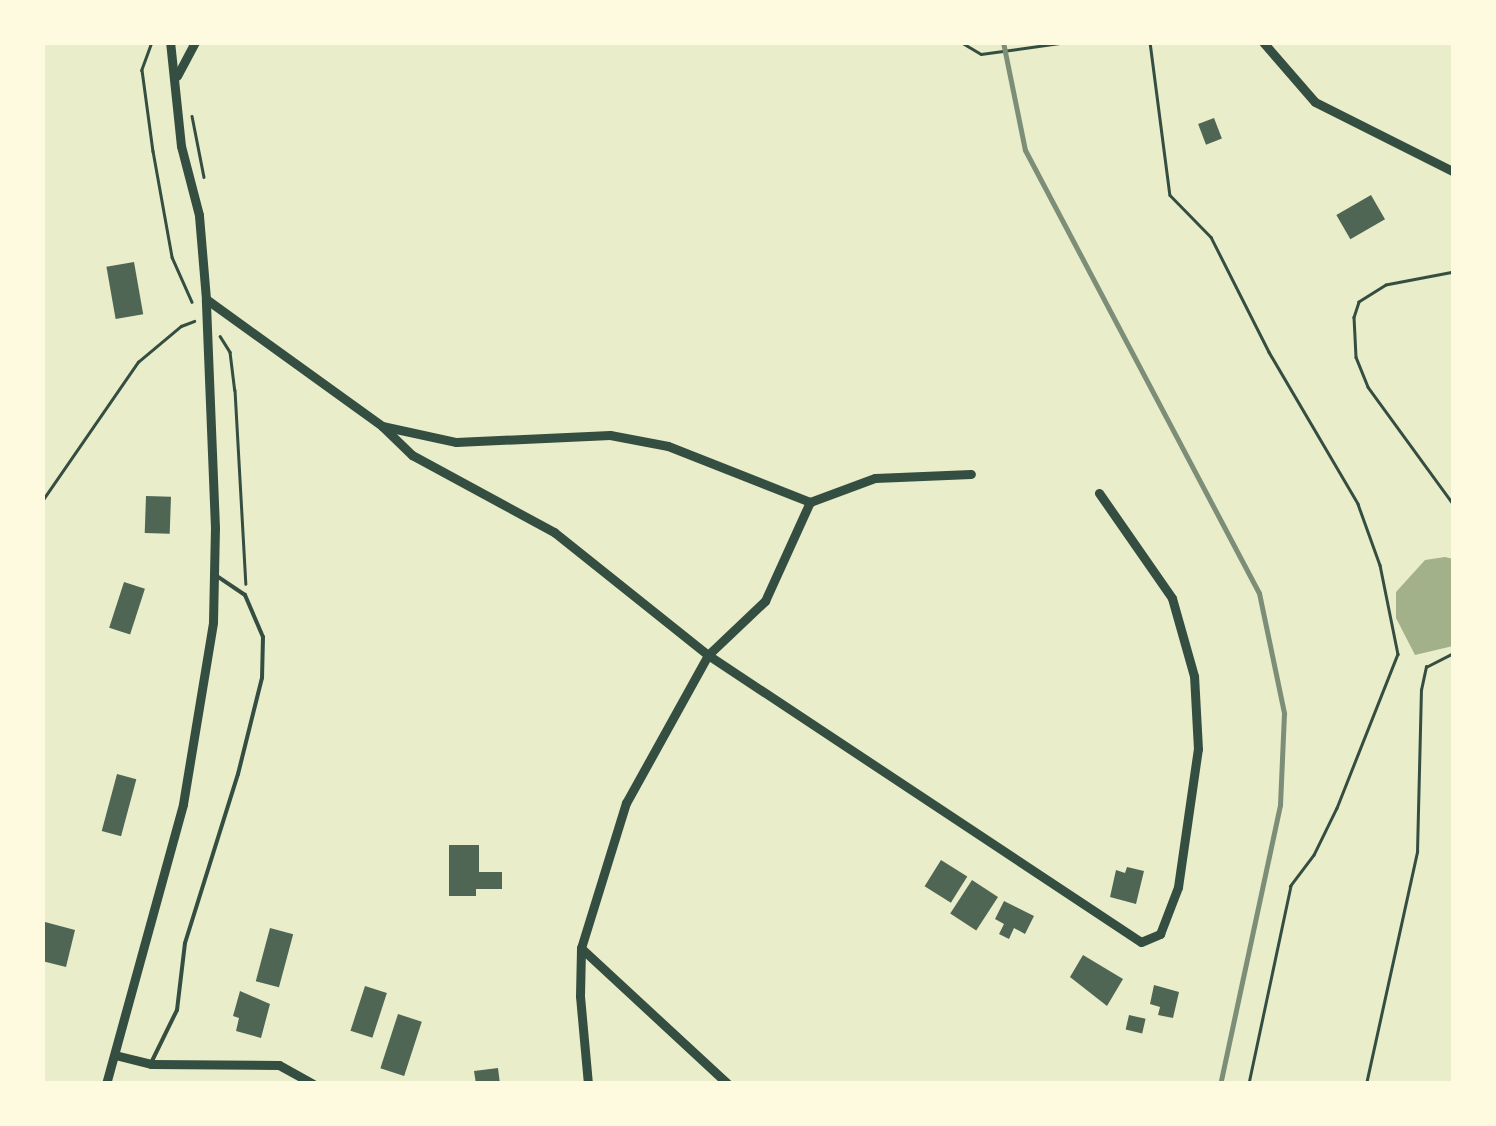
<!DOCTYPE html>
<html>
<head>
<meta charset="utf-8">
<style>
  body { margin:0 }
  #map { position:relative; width:1496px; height:1126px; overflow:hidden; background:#e9edc9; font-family:Arial,sans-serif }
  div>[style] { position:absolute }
  .water>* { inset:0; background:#a3b18a }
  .building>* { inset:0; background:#4f6655; transform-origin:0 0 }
  .path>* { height:2.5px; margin:-1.25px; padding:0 1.25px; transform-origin:1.25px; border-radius:1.25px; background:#344e41 }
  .service>* { height:4px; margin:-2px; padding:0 2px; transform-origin:2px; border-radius:2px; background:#344e41 }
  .minor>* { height:9px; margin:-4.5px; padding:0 4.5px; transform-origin:4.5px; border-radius:4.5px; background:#344e41 }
  .rail>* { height:5px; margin:-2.5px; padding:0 2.5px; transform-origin:2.5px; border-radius:2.5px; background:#7c8e77 }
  span { translate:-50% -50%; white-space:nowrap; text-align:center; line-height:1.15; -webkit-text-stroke:8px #fefae0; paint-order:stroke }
  .frame { position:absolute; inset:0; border:45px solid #fefae0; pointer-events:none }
</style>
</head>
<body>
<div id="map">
  <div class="water">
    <i style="clip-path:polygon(1445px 557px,1453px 559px,1453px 646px,1415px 655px,1396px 618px,1396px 592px,1425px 560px)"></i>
  </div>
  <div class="building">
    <i style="left:1214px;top:118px;width:22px;height:17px;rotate:69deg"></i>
    <i style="left:1371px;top:195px;width:28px;height:40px;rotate:60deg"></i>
    <i style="left:134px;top:262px;width:53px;height:28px;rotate:80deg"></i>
    <i style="left:146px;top:496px;width:25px;height:37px;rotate:2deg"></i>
    <i style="left:124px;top:582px;width:22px;height:48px;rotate:18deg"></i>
    <i style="left:117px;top:774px;width:20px;height:59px;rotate:15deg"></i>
    <i style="clip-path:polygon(449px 845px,479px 845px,479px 872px,502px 872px,502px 889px,476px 889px,476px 896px,449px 896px)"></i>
    <i style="left:941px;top:860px;width:31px;height:31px;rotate:32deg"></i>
    <i style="clip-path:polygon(1127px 867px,1144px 871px,1136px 904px,1110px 897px,1116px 870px,1125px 873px)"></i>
    <i style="left:972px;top:880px;width:31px;height:40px;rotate:33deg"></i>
    <i style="clip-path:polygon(1004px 901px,1034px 916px,1025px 934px,1014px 928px,1009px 939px,999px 934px,1004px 924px,995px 919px)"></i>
    <i style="clip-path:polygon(45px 922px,75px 930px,66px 967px,42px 961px)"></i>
    <i style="left:270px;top:928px;width:24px;height:55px;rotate:15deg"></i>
    <i style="clip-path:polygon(1083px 955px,1123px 979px,1107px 1006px,1070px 977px)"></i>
    <i style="clip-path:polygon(1154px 985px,1179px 992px,1173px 1018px,1158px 1015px,1160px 1007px,1150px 1004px)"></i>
    <i style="left:365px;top:986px;width:23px;height:47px;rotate:18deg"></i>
    <i style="clip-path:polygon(240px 991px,270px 1004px,261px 1038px,236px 1031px,239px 1018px,233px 1016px)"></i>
    <i style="left:398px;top:1014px;width:25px;height:57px;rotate:18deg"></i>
    <i style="left:1129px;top:1015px;width:17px;height:15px;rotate:13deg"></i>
    <i style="clip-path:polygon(498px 1068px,500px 1084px,476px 1084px,474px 1071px)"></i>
  </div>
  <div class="path">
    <i style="left:152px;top:42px;width:30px;rotate:110deg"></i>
    <i style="left:142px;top:70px;width:82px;rotate:82.3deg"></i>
    <i style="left:153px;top:151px;width:108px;rotate:79.8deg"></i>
    <i style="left:172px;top:257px;width:49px;rotate:66deg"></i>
    <i style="left:961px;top:42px;width:23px;rotate:31deg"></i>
    <i style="left:981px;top:54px;width:88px;rotate:-7.9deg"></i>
    <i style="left:1150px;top:42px;width:154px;rotate:82.6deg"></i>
    <i style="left:1170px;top:195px;width:59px;rotate:45.7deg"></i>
    <i style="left:1211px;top:237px;width:129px;rotate:63.2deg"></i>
    <i style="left:1269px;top:352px;width:176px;rotate:59.6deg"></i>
    <i style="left:1358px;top:504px;width:65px;rotate:70.2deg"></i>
    <i style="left:1380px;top:565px;width:91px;rotate:78.6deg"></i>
    <i style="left:1398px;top:654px;width:166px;rotate:111.6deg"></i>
    <i style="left:1337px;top:808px;width:52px;rotate:116.1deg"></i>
    <i style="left:1314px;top:855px;width:39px;rotate:127deg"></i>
    <i style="left:1291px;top:886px;width:202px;rotate:102deg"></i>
    <i style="left:192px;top:116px;width:62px;rotate:78.9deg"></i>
    <i style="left:1454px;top:272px;width:69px;rotate:169.2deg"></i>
    <i style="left:1386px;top:285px;width:32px;rotate:148deg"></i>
    <i style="left:1359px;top:302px;width:16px;rotate:108deg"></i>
    <i style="left:1354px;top:317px;width:40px;rotate:87.1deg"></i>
    <i style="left:1356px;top:357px;width:32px;rotate:68deg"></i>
    <i style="left:1368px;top:387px;width:146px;rotate:53.9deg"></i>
    <i style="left:220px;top:336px;width:19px;rotate:58deg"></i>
    <i style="left:230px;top:352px;width:38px;rotate:83deg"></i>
    <i style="left:235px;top:390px;width:194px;rotate:86.8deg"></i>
    <i style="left:42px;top:501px;width:169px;rotate:-55.4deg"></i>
    <i style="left:138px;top:362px;width:56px;rotate:-39.9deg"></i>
    <i style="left:181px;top:326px;width:14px;rotate:-21deg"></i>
    <i style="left:1366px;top:1084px;width:238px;rotate:-77.6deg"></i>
    <i style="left:1417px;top:852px;width:162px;rotate:-88.6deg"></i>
    <i style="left:1421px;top:690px;width:24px;rotate:-78deg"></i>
    <i style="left:1426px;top:667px;width:31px;rotate:-27deg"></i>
  </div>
  <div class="service">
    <i style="left:151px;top:1063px;width:59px;rotate:-63.9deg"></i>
    <i style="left:177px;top:1010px;width:67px;rotate:-83.2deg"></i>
    <i style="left:185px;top:943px;width:177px;rotate:-72.6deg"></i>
    <i style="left:238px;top:774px;width:99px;rotate:-76deg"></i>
    <i style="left:262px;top:678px;width:41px;rotate:-88.6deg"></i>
    <i style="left:263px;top:637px;width:46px;rotate:-113.2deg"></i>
    <i style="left:245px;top:595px;width:36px;rotate:-146deg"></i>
  </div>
  <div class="minor">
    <i style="left:1263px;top:42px;width:79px;rotate:49.1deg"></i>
    <i style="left:1315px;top:102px;width:156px;rotate:26.7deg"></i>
    <i style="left:177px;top:76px;width:38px;rotate:-62deg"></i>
    <i style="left:206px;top:299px;width:217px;rotate:35.8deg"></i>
    <i style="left:382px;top:426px;width:42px;rotate:44deg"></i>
    <i style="left:412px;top:455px;width:162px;rotate:28.5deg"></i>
    <i style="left:554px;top:532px;width:197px;rotate:38.6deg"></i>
    <i style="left:708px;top:655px;width:519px;rotate:33.54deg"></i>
    <i style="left:1141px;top:942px;width:21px;rotate:-23deg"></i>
    <i style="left:1160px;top:934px;width:50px;rotate:-69deg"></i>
    <i style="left:1178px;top:887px;width:139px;rotate:-81.8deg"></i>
    <i style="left:1198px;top:749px;width:73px;rotate:-93.1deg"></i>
    <i style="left:1194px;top:676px;width:81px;rotate:-105.8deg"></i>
    <i style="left:1172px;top:598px;width:128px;rotate:-124.8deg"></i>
    <i style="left:382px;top:426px;width:76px;rotate:12.2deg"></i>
    <i style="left:456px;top:442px;width:154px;rotate:-2.6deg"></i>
    <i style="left:610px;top:435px;width:59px;rotate:10.7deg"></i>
    <i style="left:668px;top:446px;width:153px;rotate:21.5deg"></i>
    <i style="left:810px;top:502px;width:69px;rotate:-20.3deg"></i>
    <i style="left:875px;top:478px;width:96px;rotate:-2.4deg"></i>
    <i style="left:581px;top:948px;width:200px;rotate:42.8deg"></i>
    <i style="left:115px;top:1055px;width:37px;rotate:14deg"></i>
    <i style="left:151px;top:1064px;width:128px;rotate:0.4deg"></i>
    <i style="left:279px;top:1065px;width:39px;rotate:29deg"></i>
    <i style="left:106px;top:1084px;width:290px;rotate:-74.6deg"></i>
    <i style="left:183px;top:804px;width:184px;rotate:-80.6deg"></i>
    <i style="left:213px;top:622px;width:94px;rotate:-88.8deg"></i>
    <i style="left:215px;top:528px;width:229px;rotate:-92.3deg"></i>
    <i style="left:206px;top:299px;width:84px;rotate:-94.8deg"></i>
    <i style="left:199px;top:215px;width:71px;rotate:-104.6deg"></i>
    <i style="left:181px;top:146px;width:105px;rotate:-96deg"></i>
    <i style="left:588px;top:1084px;width:88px;rotate:-95.2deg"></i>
    <i style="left:580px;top:996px;width:48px;rotate:-88.8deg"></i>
    <i style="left:581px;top:948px;width:152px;rotate:-72.8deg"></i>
    <i style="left:626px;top:803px;width:169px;rotate:-61deg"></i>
    <i style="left:708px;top:655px;width:79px;rotate:-43.5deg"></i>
    <i style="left:765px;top:601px;width:109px;rotate:-65.6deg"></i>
  </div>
  <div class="rail">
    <i style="left:1003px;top:42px;width:110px;rotate:78.5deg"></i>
    <i style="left:1025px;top:150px;width:501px;rotate:62.16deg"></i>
    <i style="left:1259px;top:593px;width:123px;rotate:78.2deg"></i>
    <i style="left:1284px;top:713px;width:92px;rotate:92.5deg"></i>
    <i style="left:1280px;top:805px;width:285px;rotate:102.1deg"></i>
  </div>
  <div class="frame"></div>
</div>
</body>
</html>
